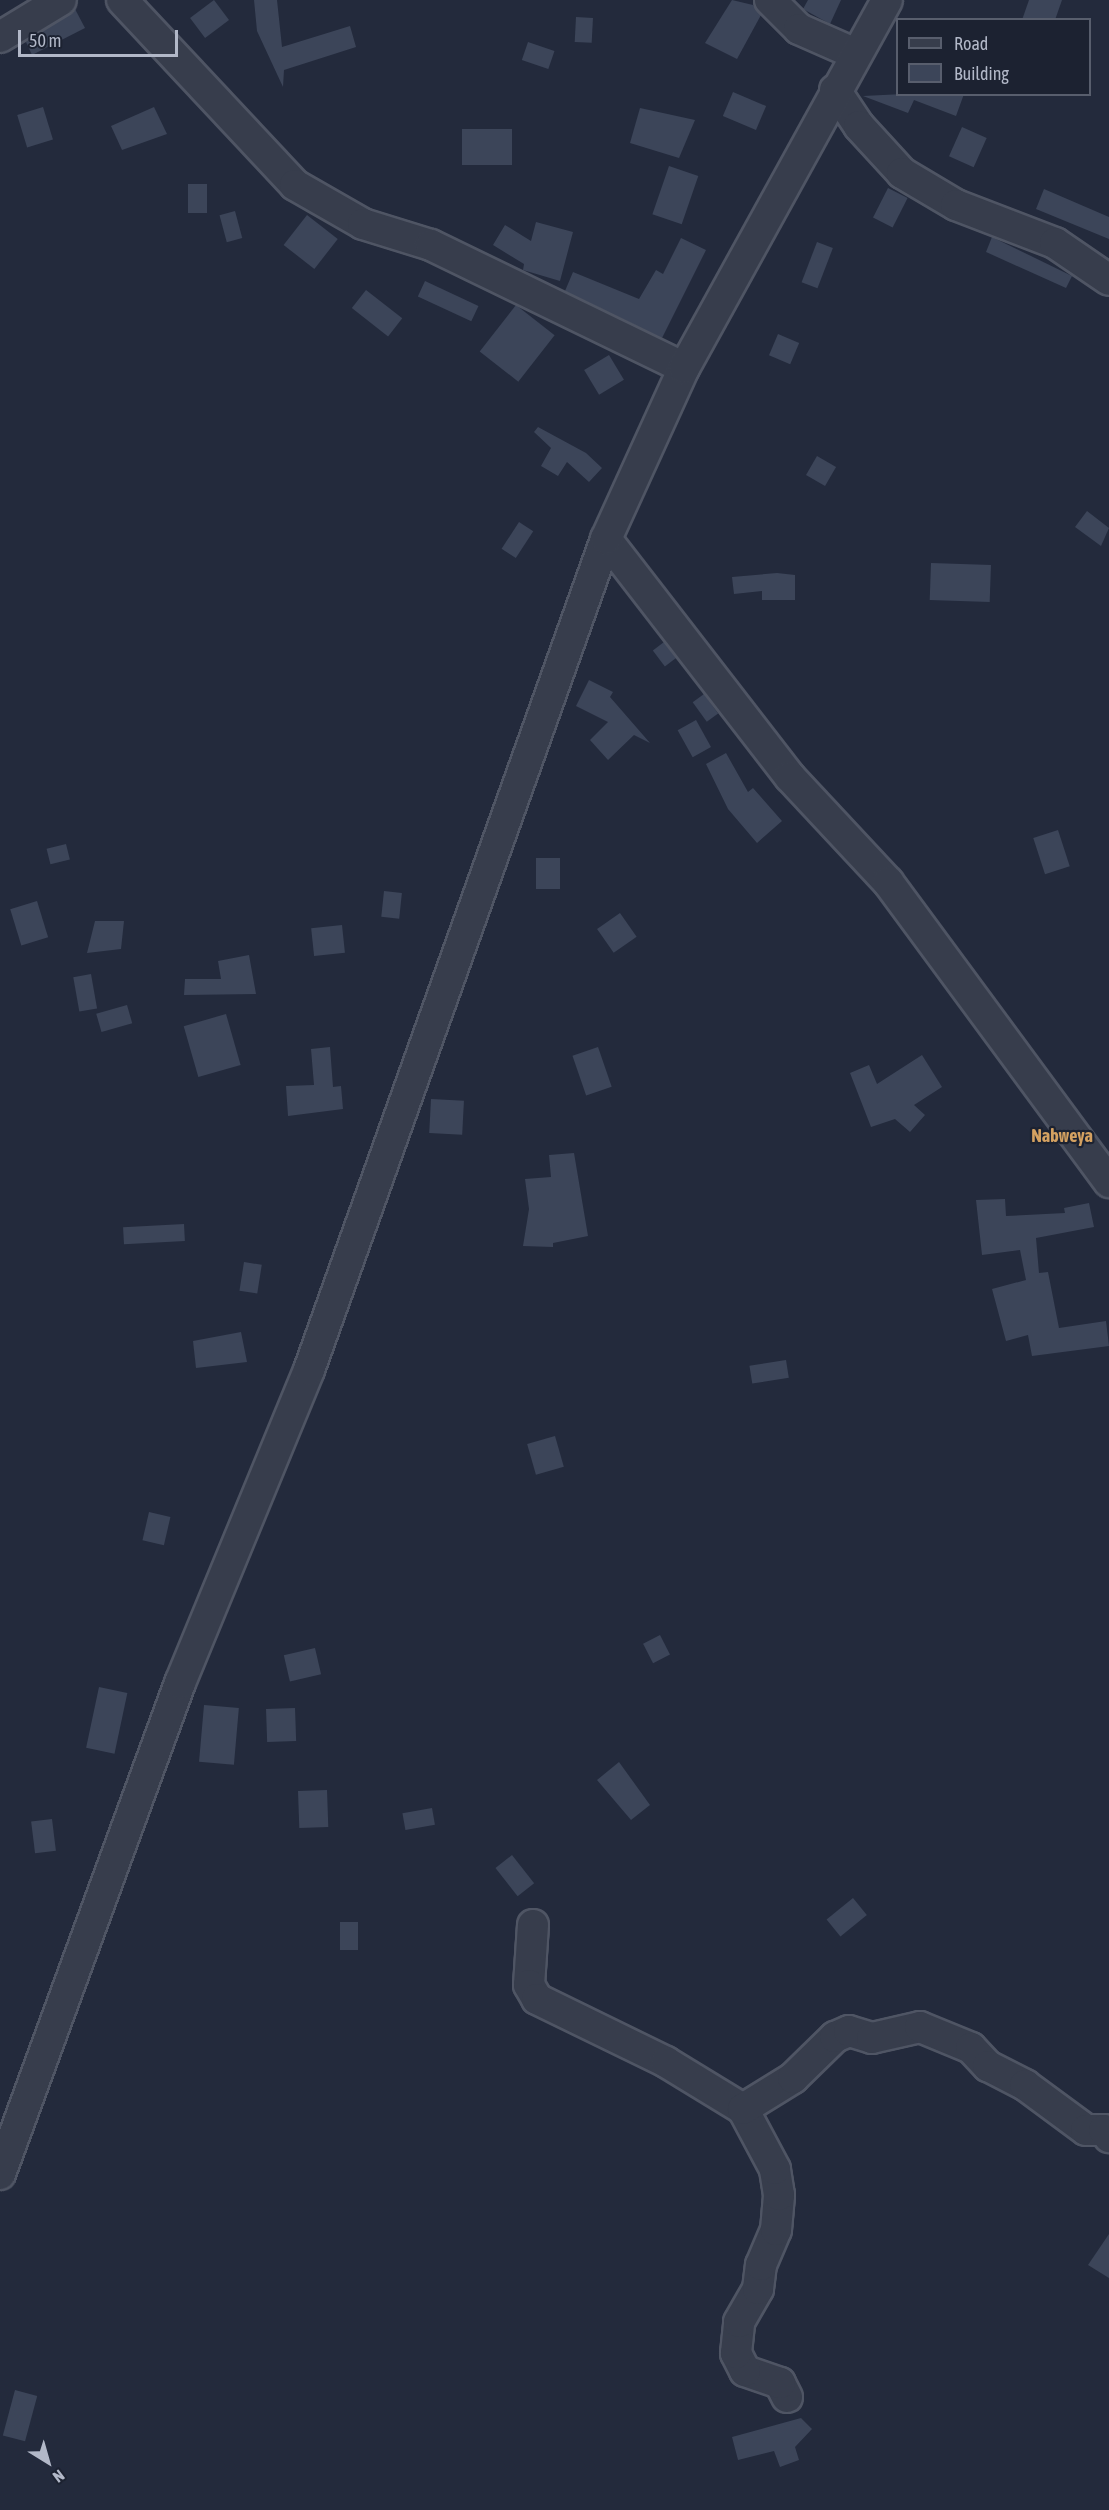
<!DOCTYPE html>
<html>
<head>
<meta charset="utf-8">
<style>
  body { margin:0 }
  #map { position:relative; width:1109px; height:2510px; overflow:hidden; background:#232a3c; font-family:"Asap Condensed",sans-serif }
  div>[style] { position:absolute }
  .building>* { inset:0; background:#3c4559; transform-origin:0 0 }
  .roads { filter:drop-shadow(2px 0 #4f5564) drop-shadow(-2px 0 #4f5564) drop-shadow(0 2px #4f5564) drop-shadow(0 -2px #4f5564) }
  .minor>* { height:30px; margin:-15px; padding:0 15px; transform-origin:15px; border-radius:15px; background:#373d4c }
  span { translate:-50% -50%; white-space:nowrap; text-align:center; line-height:1.15; -webkit-text-stroke:4.5px #1c2231; paint-order:stroke }
  .quarter-label { font-size:18px; color:#d4a161; font-weight:700 }
  .legend { position:absolute; left:896px; top:18px; width:195px; height:78px; box-sizing:border-box; background:#1c2231; border:2px solid #585e6d; margin:0; padding:8px 10px; list-style:none; font-size:18px; color:#b2b8c8 }
  .legend li { display:flex; align-items:center; gap:12px; height:30px }
  .legend b { width:30px; border:2px solid #585e6d }
  .north { position:absolute; left:18px; top:2432px; width:60px; height:60px; -webkit-text-stroke:4px #1c2231; paint-order:stroke; rotate:143deg; font-size:16px; font-weight:700; line-height:24px; text-align:center; color:#b2b8c8 }
  .north::after { content:''; display:block; margin:auto; width:21px; height:27px; background:#b2b8c8; clip-path:polygon(50% 0,100% 100%,50% 72%,0 100%) }
  .scale { position:absolute; left:18px; top:30px; width:160px; height:27px; box-sizing:border-box; border:3px solid #b2b8c8; border-top:0; padding-left:8px; font-size:18px; line-height:21px; white-space:nowrap; color:#b2b8c8; -webkit-text-stroke:4px #1c2231; paint-order:stroke }
</style>
</head>
<body>
<div id="map">
  <div class="building">
    <i style="left:214px;top:0;width:25px;height:30px;rotate:53deg"></i>
    <i style="clip-path:polygon(254px 0,277px 0,282px 47px,350px 26px,356px 47px,284px 70px,283px 87px,257px 31px)"></i>
    <i style="clip-path:polygon(732px 0,753px 5px,761px 15px,737px 59px,705px 43px)"></i>
    <i style="clip-path:polygon(808px 0,841px 0,830px 24px,803px 9px)"></i>
    <i style="clip-path:polygon(1029px 0,1062px 0,1055px 20px,1022px 20px)"></i>
    <i style="clip-path:polygon(75px 9px,85px 28px,32px 55px,26px 42px)"></i>
    <i style="left:576px;top:17px;width:17px;height:25px;rotate:3deg"></i>
    <i style="left:528px;top:42px;width:28px;height:19px;rotate:19deg"></i>
    <i style="left:733px;top:92px;width:36px;height:26px;rotate:23deg"></i>
    <i style="clip-path:polygon(903px 94px,964px 94px,956px 116px,914px 100px,908px 113px,863px 96px)"></i>
    <i style="left:43px;top:107px;width:34px;height:27px;rotate:73deg"></i>
    <i style="clip-path:polygon(154px 107px,167px 134px,122px 150px,111px 126px)"></i>
    <i style="clip-path:polygon(640px 108px,695px 120px,679px 158px,630px 143px)"></i>
    <i style="left:962px;top:127px;width:27px;height:32px;rotate:24deg"></i>
    <i style="left:462px;top:129px;width:50px;height:36px"></i>
    <i style="left:669px;top:166px;width:31px;height:51px;rotate:19deg"></i>
    <i style="left:188px;top:184px;width:19px;height:29px"></i>
    <i style="left:888px;top:188px;width:22px;height:33px;rotate:27deg"></i>
    <i style="clip-path:polygon(1044px 189px,1109px 217px,1109px 239px,1036px 209px)"></i>
    <i style="left:235px;top:211px;width:28px;height:16px;rotate:75deg"></i>
    <i style="left:307px;top:215px;width:39px;height:38px;rotate:38deg"></i>
    <i style="clip-path:polygon(536px 222px,573px 232px,560px 281px,523px 270px,524px 264px,493px 245px,505px 225px,531px 241px)"></i>
    <i style="clip-path:polygon(992px 237px,1072px 276px,1066px 288px,986px 252px)"></i>
    <i style="clip-path:polygon(681px 238px,706px 250px,662px 338px,565px 291px,573px 272px,639px 299px,656px 270px,663px 274px)"></i>
    <i style="left:817px;top:242px;width:17px;height:43px;rotate:21deg"></i>
    <i style="left:425px;top:281px;width:59px;height:17px;rotate:25deg"></i>
    <i style="left:366px;top:290px;width:46px;height:23px;rotate:38deg"></i>
    <i style="left:516px;top:305px;width:49px;height:59px;rotate:38deg"></i>
    <i style="left:778px;top:334px;width:23px;height:23px;rotate:23deg"></i>
    <i style="left:609px;top:355px;width:29px;height:29px;rotate:59deg"></i>
    <i style="clip-path:polygon(538px 427px,586px 453px,602px 468px,589px 482px,567px 462px,558px 476px,541px 466px,551px 448px,534px 432px)"></i>
    <i style="left:817px;top:456px;width:22px;height:22px;rotate:30deg"></i>
    <i style="clip-path:polygon(1087px 511px,1109px 528px,1101px 546px,1075px 527px)"></i>
    <i style="left:519px;top:522px;width:17px;height:32px;rotate:33deg"></i>
    <i style="left:931px;top:563px;width:60px;height:37px;rotate:2deg"></i>
    <i style="clip-path:polygon(777px 573px,795px 575px,795px 600px,762px 600px,762px 591px,734px 594px,732px 577px)"></i>
    <i style="left:664px;top:642px;width:20px;height:14px;rotate:53deg"></i>
    <i style="clip-path:polygon(589px 680px,613px 692px,610px 697px,650px 743px,634px 735px,608px 760px,590px 740px,608px 722px,576px 706px)"></i>
    <i style="left:704px;top:694px;width:24px;height:14px;rotate:54deg"></i>
    <i style="left:696px;top:720px;width:31px;height:21px;rotate:61deg"></i>
    <i style="clip-path:polygon(726px 753px,748px 792px,753px 788px,782px 821px,757px 843px,728px 809px,706px 764px)"></i>
    <i style="left:1058px;top:830px;width:38px;height:26px;rotate:72deg"></i>
    <i style="left:66px;top:844px;width:16px;height:20px;rotate:76deg"></i>
    <i style="left:536px;top:858px;width:24px;height:31px"></i>
    <i style="left:384px;top:891px;width:18px;height:26px;rotate:6deg"></i>
    <i style="left:37px;top:901px;width:38px;height:28px;rotate:73deg"></i>
    <i style="left:620px;top:913px;width:29px;height:28px;rotate:55deg"></i>
    <i style="clip-path:polygon(95px 921px,124px 921px,121px 949px,87px 953px)"></i>
    <i style="left:342px;top:925px;width:28px;height:31px;rotate:84deg"></i>
    <i style="clip-path:polygon(249px 955px,256px 994px,184px 995px,185px 979px,221px 979px,218px 961px)"></i>
    <i style="left:91px;top:974px;width:35px;height:18px;rotate:80deg"></i>
    <i style="left:127px;top:1005px;width:19px;height:32px;rotate:74deg"></i>
    <i style="left:226px;top:1014px;width:53px;height:44px;rotate:74deg"></i>
    <i style="clip-path:polygon(330px 1047px,333px 1087px,341px 1086px,343px 1109px,288px 1116px,286px 1086px,314px 1085px,311px 1049px)"></i>
    <i style="left:598px;top:1047px;width:42px;height:27px;rotate:71deg"></i>
    <i style="clip-path:polygon(922px 1055px,942px 1087px,914px 1105px,925px 1115px,910px 1132px,895px 1119px,871px 1127px,850px 1073px,869px 1065px,877px 1084px)"></i>
    <i style="left:431px;top:1099px;width:33px;height:34px;rotate:3deg"></i>
    <i style="clip-path:polygon(574px 1153px,588px 1236px,553px 1243px,553px 1247px,523px 1246px,529px 1209px,525px 1179px,551px 1177px,549px 1155px)"></i>
    <i style="clip-path:polygon(1005px 1199px,1006px 1216px,1065px 1213px,1064px 1208px,1089px 1203px,1094px 1227px,1036px 1238px,1039px 1273px,1048px 1272px,1059px 1328px,1106px 1321px,1109px 1346px,1032px 1356px,1028px 1335px,1006px 1341px,992px 1289px,1026px 1280px,1020px 1250px,982px 1255px,976px 1200px)"></i>
    <i style="left:184px;top:1224px;width:17px;height:61px;rotate:87deg"></i>
    <i style="left:244px;top:1262px;width:18px;height:29px;rotate:9deg"></i>
    <i style="clip-path:polygon(241px 1332px,247px 1362px,196px 1368px,193px 1341px)"></i>
    <i style="left:786px;top:1360px;width:18px;height:37px;rotate:81deg"></i>
    <i style="left:555px;top:1436px;width:32px;height:29px;rotate:74deg"></i>
    <i style="left:149px;top:1512px;width:22px;height:29px;rotate:13deg"></i>
    <i style="left:660px;top:1635px;width:22px;height:19px;rotate:63deg"></i>
    <i style="left:315px;top:1648px;width:27px;height:32px;rotate:77deg"></i>
    <i style="left:99px;top:1687px;width:29px;height:62px;rotate:12deg"></i>
    <i style="left:204px;top:1705px;width:35px;height:57px;rotate:5deg"></i>
    <i style="left:295px;top:1708px;width:33px;height:29px;rotate:88deg"></i>
    <i style="clip-path:polygon(619px 1762px,650px 1805px,631px 1820px,597px 1780px)"></i>
    <i style="left:327px;top:1790px;width:37px;height:29px;rotate:88deg"></i>
    <i style="left:432px;top:1808px;width:17px;height:30px;rotate:80deg"></i>
    <i style="left:52px;top:1819px;width:32px;height:21px;rotate:83deg"></i>
    <i style="left:512px;top:1855px;width:36px;height:21px;rotate:52deg"></i>
    <i style="left:853px;top:1898px;width:22px;height:34px;rotate:51deg"></i>
    <i style="left:340px;top:1922px;width:18px;height:28px"></i>
    <i style="clip-path:polygon(1109px 2234px,1109px 2278px,1088px 2265px)"></i>
    <i style="left:15px;top:2390px;width:23px;height:47px;rotate:15deg"></i>
    <i style="clip-path:polygon(801px 2418px,812px 2429px,795px 2447px,799px 2460px,780px 2467px,774px 2451px,738px 2460px,732px 2437px)"></i>
  </div>
  <div class="roads">
    <div class="minor">
      <i style="left:122px;top:0;width:253px;rotate:46.9deg"></i>
      <i style="left:295px;top:185px;width:78px;rotate:29.8deg"></i>
      <i style="left:363px;top:224px;width:71px;rotate:17.2deg"></i>
      <i style="left:431px;top:245px;width:281px;rotate:25.9deg"></i>
      <i style="left:770px;top:0;width:41px;rotate:45deg"></i>
      <i style="left:799px;top:29px;width:62px;rotate:23.7deg"></i>
      <i style="left:0;top:37px;width:71px;rotate:-31.2deg"></i>
      <i style="left:835px;top:90px;width:43px;rotate:56.3deg"></i>
      <i style="left:859px;top:126px;width:64px;rotate:47.5deg"></i>
      <i style="left:902px;top:173px;width:63px;rotate:30.7deg"></i>
      <i style="left:956px;top:205px;width:106px;rotate:21deg"></i>
      <i style="left:1055px;top:243px;width:65px;rotate:34.4deg"></i>
      <i style="left:606px;top:539px;width:301px;rotate:52.3deg"></i>
      <i style="left:790px;top:777px;width:144px;rotate:47deg"></i>
      <i style="left:888px;top:882px;width:373px;rotate:53.6deg"></i>
      <i style="left:533px;top:1925px;width:60px;rotate:93.8deg"></i>
      <i style="left:529px;top:1985px;width:16px;rotate:60deg"></i>
      <i style="left:537px;top:1999px;width:144px;rotate:26deg"></i>
      <i style="left:666px;top:2062px;width:90px;rotate:31.4deg"></i>
      <i style="left:0;top:2174px;width:523px;rotate:-69.87deg"></i>
      <i style="left:180px;top:1683px;width:339px;rotate:-67.6deg"></i>
      <i style="left:309px;top:1370px;width:882px;rotate:-70.33deg"></i>
      <i style="left:606px;top:539px;width:188px;rotate:-65.5deg"></i>
      <i style="left:684px;top:368px;width:420px;rotate:-61.1deg"></i>
      <i style="left:787px;top:2397px;width:16px;rotate:-117deg"></i>
      <i style="left:780px;top:2383px;width:37px;rotate:-161deg"></i>
      <i style="left:745px;top:2371px;width:20px;rotate:-117deg"></i>
      <i style="left:736px;top:2353px;width:31px;rotate:-84deg"></i>
      <i style="left:739px;top:2322px;width:38px;rotate:-60deg"></i>
      <i style="left:758px;top:2289px;width:24px;rotate:-83deg"></i>
      <i style="left:761px;top:2265px;width:38px;rotate:-67deg"></i>
      <i style="left:776px;top:2230px;width:35px;rotate:-85deg"></i>
      <i style="left:779px;top:2195px;width:26px;rotate:-99deg"></i>
      <i style="left:775px;top:2169px;width:68px;rotate:-118.1deg"></i>
      <i style="left:743px;top:2109px;width:59px;rotate:-31.8deg"></i>
      <i style="left:793px;top:2078px;width:59px;rotate:-44.3deg"></i>
      <i style="left:835px;top:2037px;width:15px;rotate:-23deg"></i>
      <i style="left:849px;top:2031px;width:24px;rotate:17deg"></i>
      <i style="left:872px;top:2038px;width:49px;rotate:-12.9deg"></i>
      <i style="left:920px;top:2027px;width:55px;rotate:22.4deg"></i>
      <i style="left:971px;top:2048px;width:25px;rotate:47deg"></i>
      <i style="left:988px;top:2066px;width:42px;rotate:27.2deg"></i>
      <i style="left:1025px;top:2085px;width:76px;rotate:36.4deg"></i>
      <i style="left:1086px;top:2130px;width:18px"></i>
      <i style="left:1104px;top:2130px;width:9px;rotate:54deg"></i>
    </div>
  </div>
  <div class="quarter-label">
    <span style="left:1062px;top:1136px">Nabweya</span>
  </div>
  <ul class="legend">
  <li><b style="height:8px;background:#373d4c"></b>Road</li>
  <li><b style="height:16px;background:#3c4559"></b>Building</li>
  </ul>
  <div class="north">N</div>
  <div class="scale">50 m</div>
</div>
</body>
</html>
